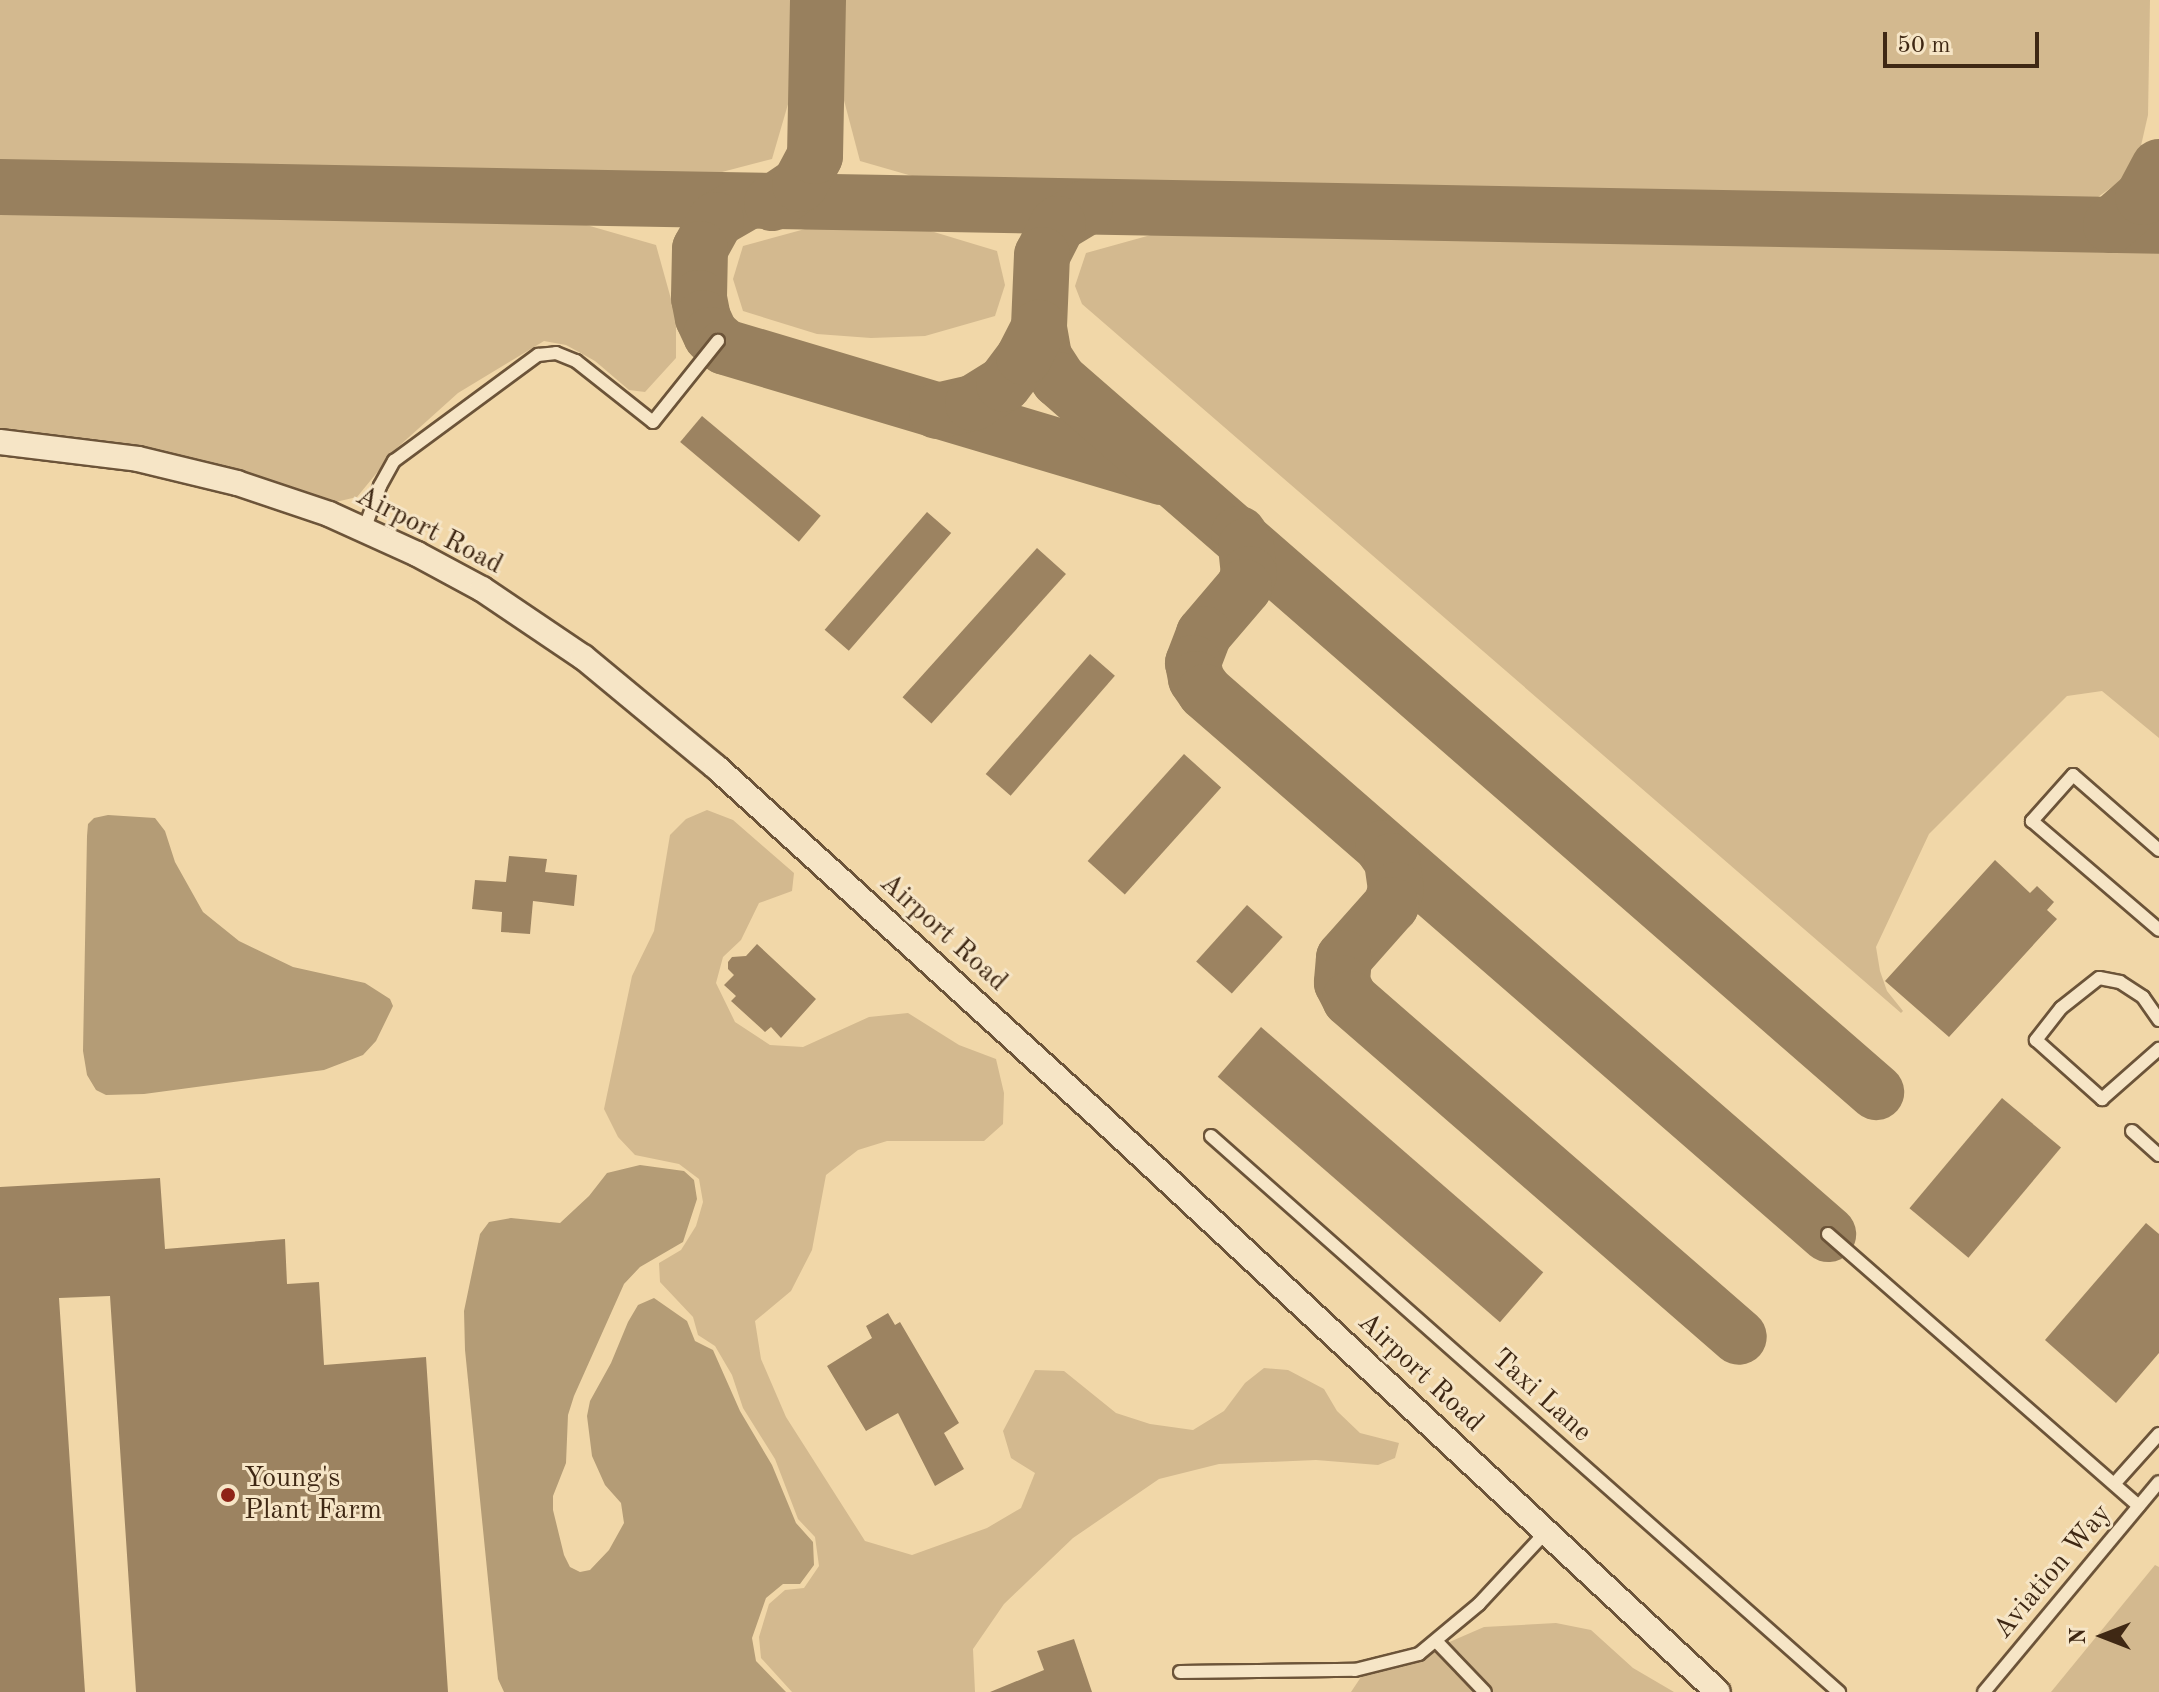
<!DOCTYPE html>
<html>
<head>
<meta charset="utf-8">
<style>
  body { margin:0 }
  #map { position:relative; width:2159px; height:1692px; overflow:hidden; background:#f1d7a8; font-family:"Old Standard TT",serif }
  div>[style] { position:absolute }
  .green>* { inset:0; background:#d3b98f }
  .water>* { inset:0; background:#b49c76 }
  .taxiway>* { height:56px; margin:-28px; padding:0 28px; transform-origin:28px; border-radius:28px; background:#98805e }
  .building>* { inset:0; background:#9c8361; transform-origin:0 0 }
  .roads { filter:drop-shadow(2px 0 #6c5439) drop-shadow(-2px 0 #6c5439) drop-shadow(0 2px #6c5439) drop-shadow(0 -2px #6c5439) }
  .lane>* { height:12px; margin:-6px; padding:0 6px; transform-origin:6px; border-radius:6px; background:#f6e5c6 }
  .street>* { height:24px; margin:-12px; padding:0 12px; transform-origin:12px; border-radius:12px; background:#f6e5c6 }
  .dots>* { width:22px; height:22px; translate:-50% -50%; box-sizing:border-box; border:4px solid #f6e5c6; border-radius:50% }
  span { translate:-50% -50%; white-space:nowrap; text-align:center; line-height:1.15; -webkit-text-stroke:6px #f6e5c6; paint-order:stroke }
  .street-label { font-size:28px; color:#3f2814 }
  .poi-label { font-size:28px; color:#3f2814 }
  .left { translate:0 -50%; text-align:left }
  .north { position:absolute; left:2063px; top:1596px; width:80px; height:80px; -webkit-text-stroke:6px #f6e5c6; paint-order:stroke; rotate:270deg; font-size:22px; font-weight:700; line-height:32px; text-align:center; color:#3f2814 }
  .north::after { content:''; display:block; margin:auto; width:28px; height:36px; background:#3f2814; clip-path:polygon(50% 0,100% 100%,50% 72%,0 100%) }
  .scale { position:absolute; left:1883px; top:32px; width:156px; height:36px; box-sizing:border-box; border:4px solid #3f2814; border-top:0; padding-left:10px; font-size:24px; line-height:28px; white-space:nowrap; color:#3f2814; -webkit-text-stroke:6px #f6e5c6; paint-order:stroke }
</style>
</head>
<body>
<div id="map">
  <div class="green">
    <i style="clip-path:polygon(0 0,797px 0,798px 15px,793px 87px,772px 159px,699px 178px,522px 181px,75px 174px,0 170px)"></i>
    <i style="clip-path:polygon(839px 0,2150px 0,2148px 115px,2140px 150px,2120px 181px,2094px 200px,2063px 209px,1100px 193px,933px 182px,860px 161px,841px 89px)"></i>
    <i style="clip-path:polygon(0 204px,408px 211px,583px 224px,656px 245px,676px 317px,676px 358px,645px 392px,629px 390px,595px 361px,566px 345px,544px 341px,458px 393px,398px 447px,357px 497px,327px 504px,231px 471px,139px 447px,0 428px)"></i>
    <i style="clip-path:polygon(870px 225px,924px 229px,997px 251px,1005px 285px,995px 316px,925px 336px,871px 338px,817px 334px,743px 311px,733px 279px,743px 246px,816px 226px)"></i>
    <i style="clip-path:polygon(1335px 229px,2159px 245px,2159px 738px,2102px 691px,2067px 696px,1929px 834px,1876px 947px,1880px 971px,1887px 991px,1903px 1011px,1901px 1013px,1082px 304px,1075px 286px,1086px 253px,1158px 233px)"></i>
    <i style="clip-path:polygon(707px 810px,733px 820px,794px 873px,792px 891px,759px 903px,741px 940px,723px 957px,716px 983px,735px 1022px,770px 1045px,803px 1047px,869px 1017px,908px 1013px,959px 1045px,996px 1059px,1004px 1093px,1003px 1124px,984px 1141px,887px 1141px,858px 1150px,826px 1175px,812px 1250px,791px 1291px,755px 1321px,761px 1359px,786px 1417px,865px 1541px,912px 1555px,987px 1528px,1021px 1508px,1035px 1473px,1011px 1458px,1003px 1431px,1035px 1370px,1064px 1371px,1116px 1413px,1150px 1424px,1193px 1430px,1224px 1411px,1245px 1383px,1264px 1368px,1288px 1370px,1324px 1389px,1337px 1411px,1360px 1433px,1399px 1443px,1395px 1458px,1378px 1465px,1316px 1460px,1219px 1464px,1159px 1479px,1073px 1538px,1004px 1604px,973px 1649px,975px 1692px,792px 1692px,761px 1658px,759px 1637px,769px 1604px,785px 1590px,804px 1588px,819px 1566px,815px 1537px,798px 1519px,775px 1459px,743px 1408px,732px 1375px,715px 1346px,698px 1335px,693px 1317px,660px 1282px,659px 1263px,681px 1250px,696px 1226px,703px 1202px,699px 1179px,679px 1164px,635px 1155px,618px 1137px,604px 1109px,632px 976px,654px 931px,670px 835px,686px 819px)"></i>
    <i style="clip-path:polygon(2155px 1565px,2159px 1567px,2159px 1692px,2051px 1692px)"></i>
    <i style="clip-path:polygon(1556px 1623px,1591px 1630px,1633px 1668px,1674px 1692px,1351px 1692px,1375px 1656px,1415px 1657px,1484px 1627px)"></i>
  </div>
  <div class="water">
    <i style="clip-path:polygon(108px 815px,155px 818px,165px 831px,175px 862px,203px 912px,239px 941px,293px 967px,365px 983px,390px 999px,393px 1006px,376px 1041px,363px 1055px,324px 1070px,144px 1094px,106px 1095px,96px 1090px,87px 1075px,83px 1051px,87px 836px,88px 824px,94px 818px)"></i>
    <i style="clip-path:polygon(640px 1165px,684px 1171px,694px 1180px,697px 1199px,683px 1242px,640px 1267px,624px 1284px,574px 1396px,568px 1415px,566px 1463px,553px 1496px,553px 1510px,564px 1555px,570px 1567px,580px 1572px,590px 1570px,609px 1550px,624px 1523px,621px 1503px,605px 1485px,592px 1456px,587px 1416px,590px 1401px,611px 1363px,628px 1322px,638px 1305px,654px 1298px,687px 1321px,695px 1341px,713px 1350px,740px 1411px,772px 1465px,796px 1523px,813px 1542px,814px 1565px,800px 1584px,783px 1584px,766px 1598px,752px 1638px,756px 1661px,786px 1692px,504px 1692px,498px 1679px,465px 1350px,464px 1311px,480px 1234px,489px 1222px,511px 1218px,560px 1223px,589px 1196px,607px 1173px)"></i>
  </div>
  <div class="taxiway">
    <i style="left:0;top:187px;width:2159px;rotate:1.03deg"></i>
    <i style="left:745px;top:203px;width:34px;rotate:150deg"></i>
    <i style="left:716px;top:220px;width:33px;rotate:119deg"></i>
    <i style="left:700px;top:249px;width:49px;rotate:91.2deg"></i>
    <i style="left:699px;top:298px;width:20px;rotate:79deg"></i>
    <i style="left:703px;top:318px;width:19px;rotate:65deg"></i>
    <i style="left:711px;top:335px;width:18px;rotate:41deg"></i>
    <i style="left:725px;top:347px;width:455px;rotate:16.6deg"></i>
    <i style="left:772px;top:203px;width:34px;rotate:-34deg"></i>
    <i style="left:800px;top:184px;width:32px;rotate:-62deg"></i>
    <i style="left:815px;top:156px;width:156px;rotate:-88.9deg"></i>
    <i style="left:1085px;top:208px;width:31px;rotate:149deg"></i>
    <i style="left:1058px;top:224px;width:35px;rotate:117deg"></i>
    <i style="left:1042px;top:255px;width:73px;rotate:92.4deg"></i>
    <i style="left:1039px;top:328px;width:29px;rotate:80deg"></i>
    <i style="left:1044px;top:357px;width:27px;rotate:57deg"></i>
    <i style="left:1059px;top:380px;width:1084px;rotate:41.07deg"></i>
    <i style="left:2111px;top:225px;width:43px;rotate:-41.2deg"></i>
    <i style="left:2143px;top:197px;width:34px;rotate:-62deg"></i>
    <i style="left:937px;top:411px;width:37px;rotate:-13deg"></i>
    <i style="left:973px;top:403px;width:36px;rotate:-32deg"></i>
    <i style="left:1004px;top:384px;width:34px;rotate:-53deg"></i>
    <i style="left:1024px;top:357px;width:33px;rotate:-63deg"></i>
    <i style="left:1239px;top:534px;width:14px;rotate:60deg"></i>
    <i style="left:1246px;top:546px;width:28px;rotate:84deg"></i>
    <i style="left:1249px;top:574px;width:14px;rotate:111deg"></i>
    <i style="left:1244px;top:587px;width:62px;rotate:130.4deg"></i>
    <i style="left:1204px;top:634px;width:31px;rotate:111deg"></i>
    <i style="left:1193px;top:663px;width:16px;rotate:79deg"></i>
    <i style="left:1196px;top:679px;width:16px;rotate:55deg"></i>
    <i style="left:1205px;top:692px;width:826px;rotate:41.02deg"></i>
    <i style="left:1383px;top:848px;width:16px;rotate:55deg"></i>
    <i style="left:1392px;top:861px;width:29px;rotate:82deg"></i>
    <i style="left:1396px;top:890px;width:16px;rotate:108deg"></i>
    <i style="left:1391px;top:905px;width:71px;rotate:131.6deg"></i>
    <i style="left:1344px;top:958px;width:25px;rotate:95deg"></i>
    <i style="left:1342px;top:983px;width:18px;rotate:63deg"></i>
    <i style="left:1350px;top:999px;width:515px;rotate:40.99deg"></i>
  </div>
  <div class="building">
    <i style="left:702px;top:416px;width:155px;height:34px;rotate:40deg"></i>
    <i style="left:927px;top:512px;width:32px;height:156px;rotate:41deg"></i>
    <i style="left:1037px;top:548px;width:39px;height:201px;rotate:42deg"></i>
    <i style="left:1090px;top:654px;width:33px;height:159px;rotate:41deg"></i>
    <i style="left:1184px;top:754px;width:50px;height:144px;rotate:42deg"></i>
    <i style="clip-path:polygon(509px 856px,547px 859px,545px 872px,577px 875px,574px 906px,533px 901px,530px 934px,501px 932px,502px 912px,472px 909px,475px 880px,506px 882px)"></i>
    <i style="clip-path:polygon(1995px 860px,2030px 893px,2037px 886px,2054px 902px,2047px 910px,2057px 919px,1949px 1037px,1885px 981px)"></i>
    <i style="left:1247px;top:905px;width:48px;height:76px;rotate:42deg"></i>
    <i style="clip-path:polygon(757px 944px,816px 999px,781px 1038px,771px 1027px,765px 1032px,731px 1001px,736px 996px,724px 985px,734px 975px,728px 969px,728px 962px,732px 957px,746px 956px)"></i>
    <i style="left:1261px;top:1027px;width:374px;height:66px;rotate:41deg"></i>
    <i style="left:2002px;top:1098px;width:77px;height:144px;rotate:40deg"></i>
    <i style="clip-path:polygon(160px 1178px,165px 1249px,285px 1239px,287px 1284px,319px 1282px,324px 1365px,426px 1357px,448px 1692px,136px 1692px,110px 1296px,59px 1298px,85px 1692px,0 1692px,0 1187px)"></i>
    <i style="clip-path:polygon(2146px 1223px,2159px 1234px,2159px 1353px,2116px 1403px,2045px 1340px)"></i>
    <i style="clip-path:polygon(888px 1313px,895px 1325px,900px 1322px,959px 1423px,944px 1433px,964px 1469px,935px 1486px,898px 1413px,866px 1431px,827px 1366px,872px 1338px,866px 1326px)"></i>
    <i style="clip-path:polygon(1074px 1639px,1092px 1692px,990px 1692px,1044px 1670px,1037px 1651px)"></i>
  </div>
  <div class="roads">
    <div class="lane">
      <i style="left:364px;top:530px;width:47px;rotate:-70deg"></i>
      <i style="left:380px;top:486px;width:29px;rotate:-61deg"></i>
      <i style="left:394px;top:461px;width:179px;rotate:-36.4deg"></i>
      <i style="left:538px;top:355px;width:18px;rotate:-6deg"></i>
      <i style="left:556px;top:353px;width:22px;rotate:22deg"></i>
      <i style="left:576px;top:361px;width:98px;rotate:38.4deg"></i>
      <i style="left:653px;top:422px;width:104px;rotate:-51.3deg"></i>
      <i style="left:2159px;top:850px;width:114px;rotate:-138.9deg"></i>
      <i style="left:2073px;top:775px;width:62px;rotate:131.7deg"></i>
      <i style="left:2032px;top:821px;width:167px;rotate:40.6deg"></i>
      <i style="left:2159px;top:1020px;width:28px;rotate:-125deg"></i>
      <i style="left:2143px;top:997px;width:27px;rotate:-147deg"></i>
      <i style="left:2120px;top:982px;width:21px;rotate:-169deg"></i>
      <i style="left:2099px;top:978px;width:48px;rotate:141.7deg"></i>
      <i style="left:2061px;top:1008px;width:41px;rotate:128deg"></i>
      <i style="left:2036px;top:1040px;width:89px;rotate:41.8deg"></i>
      <i style="left:2102px;top:1099px;width:76px;rotate:-41.3deg"></i>
      <i style="left:2132px;top:1131px;width:36px;rotate:42deg"></i>
      <i style="left:1211px;top:1136px;width:839px;rotate:41.52deg"></i>
      <i style="left:1828px;top:1234px;width:413px;rotate:41.2deg"></i>
      <i style="left:2115px;top:1483px;width:66px;rotate:-48.1deg"></i>
      <i style="left:1437px;top:1642px;width:69px;rotate:46.2deg"></i>
      <i style="left:1180px;top:1672px;width:175px;rotate:-0.7deg"></i>
      <i style="left:1355px;top:1670px;width:66px;rotate:-14deg"></i>
      <i style="left:1419px;top:1654px;width:78px;rotate:-39.8deg"></i>
      <i style="left:1479px;top:1604px;width:98px;rotate:-47.1deg"></i>
      <i style="left:1984px;top:1692px;width:273px;rotate:-50.2deg"></i>
    </div>
    <div class="street">
      <i style="left:0;top:442px;width:139px;rotate:7deg"></i>
      <i style="left:138px;top:459px;width:102px;rotate:13.6deg"></i>
      <i style="left:237px;top:483px;width:97px;rotate:18.6deg"></i>
      <i style="left:329px;top:514px;width:97px;rotate:24.4deg"></i>
      <i style="left:417px;top:554px;width:74px;rotate:28.3deg"></i>
      <i style="left:482px;top:589px;width:122px;rotate:34deg"></i>
      <i style="left:583px;top:657px;width:173px;rotate:39.6deg"></i>
      <i style="left:716px;top:767px;width:515px;rotate:42.33deg"></i>
      <i style="left:1097px;top:1114px;width:848px;rotate:42.95deg"></i>
    </div>
  </div>
  <div class="dots">
    <i style="left:228px;top:1495px;background:#8f2418"></i>
  </div>
  <div class="street-label">
    <span style="left:429px;top:531px;rotate:27deg">Airport Road</span>
    <span style="left:943px;top:933px;rotate:42deg">Airport Road</span>
    <span style="left:1420px;top:1373px;rotate:43deg">Airport Road</span>
    <span style="left:1541px;top:1396px;rotate:42deg">Taxi Lane</span>
    <span style="left:2053px;top:1572px;rotate:-50deg">Aviation Way</span>
  </div>
  <div class="poi-label">
    <span class="left" style="left:244px;top:1495px">Young's<br>Plant Farm</span>
  </div>
  <div class="north">N</div>
  <div class="scale">50 m</div>
</div>
</body>
</html>
